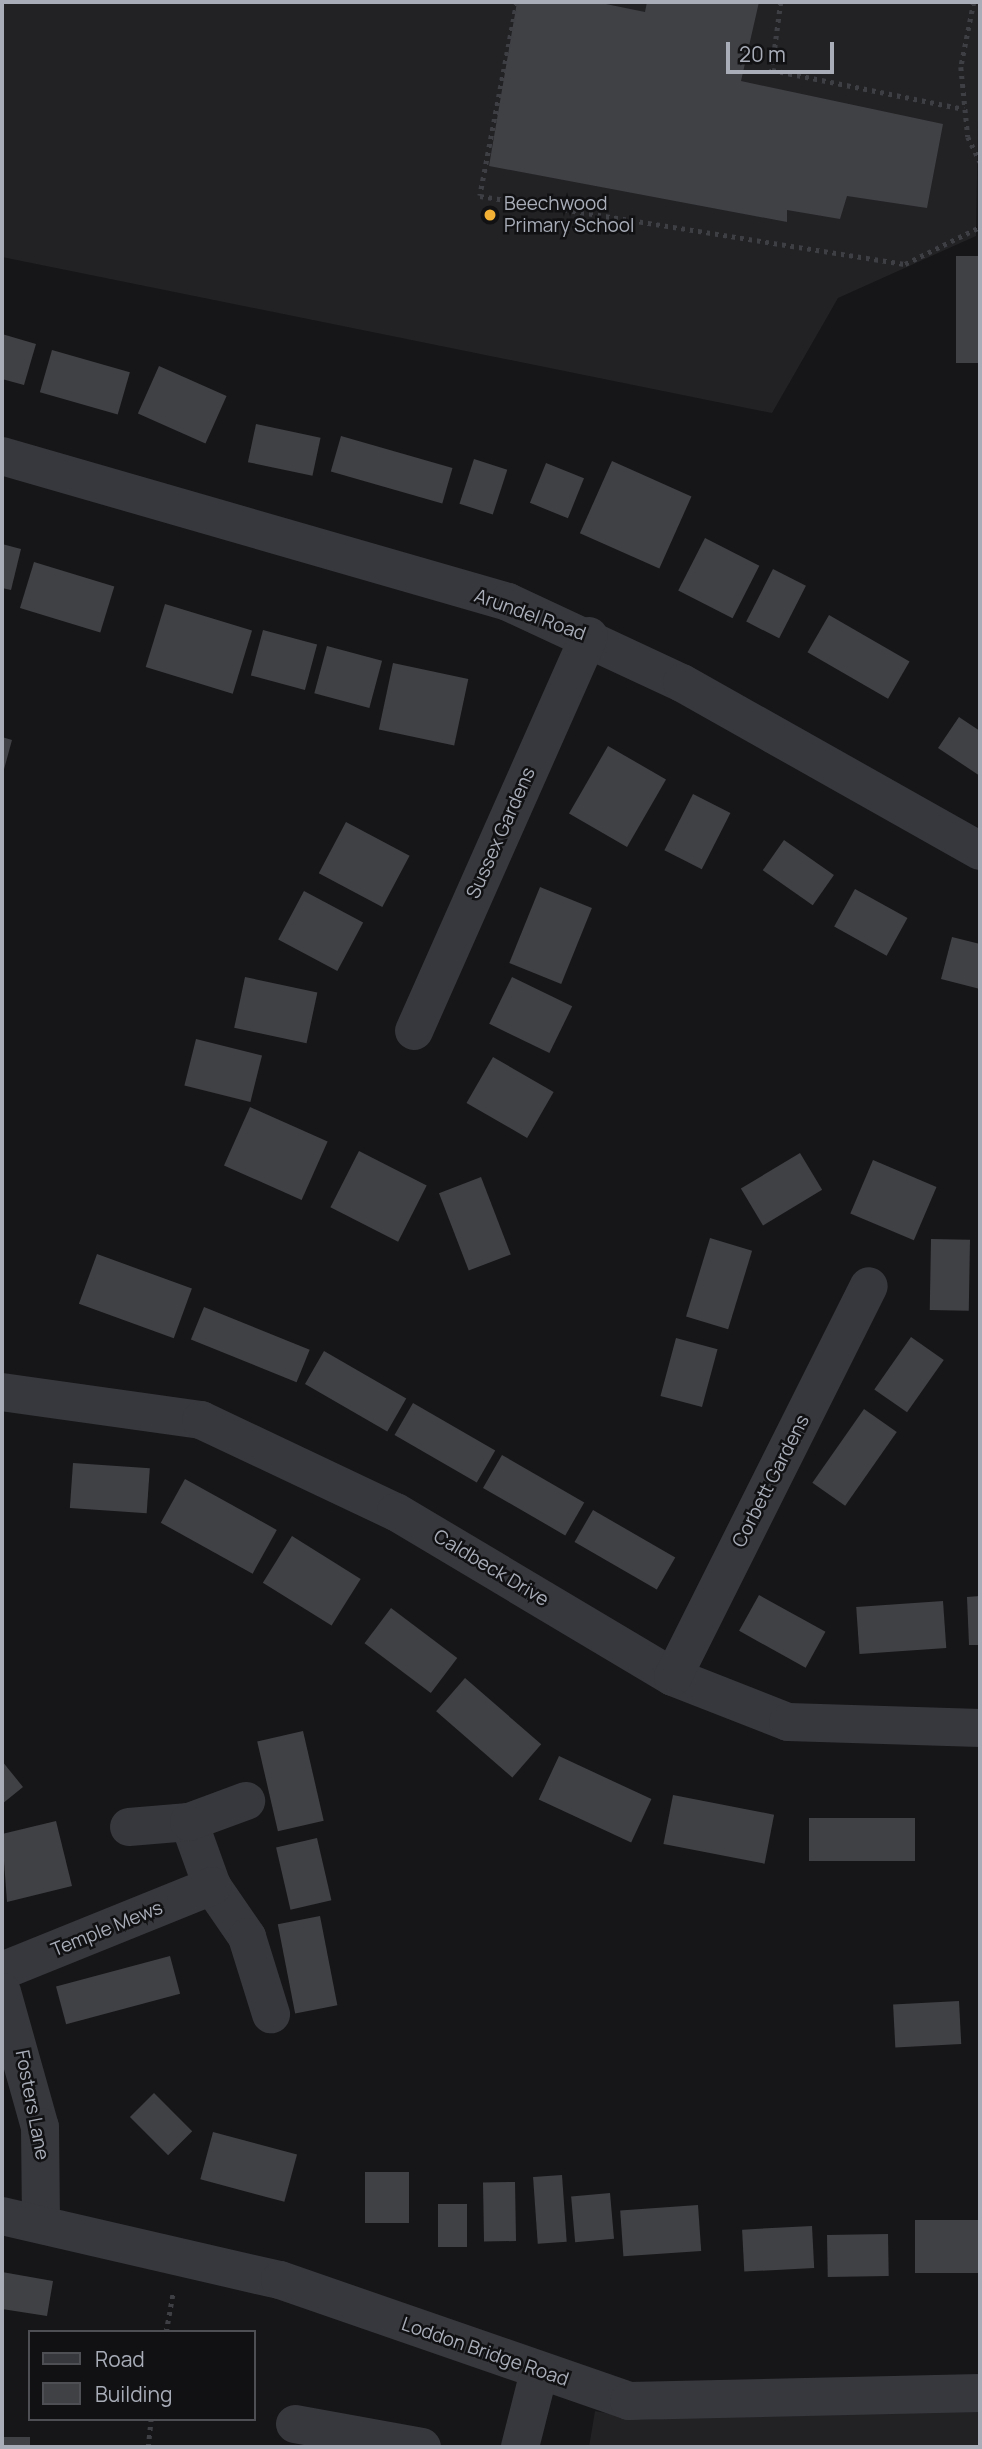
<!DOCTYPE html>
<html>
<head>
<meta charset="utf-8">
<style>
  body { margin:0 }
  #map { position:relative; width:982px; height:2449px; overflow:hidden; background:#161618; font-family:Manrope,sans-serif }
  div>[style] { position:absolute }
  .built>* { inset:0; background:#222225 }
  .building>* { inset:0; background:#404145; transform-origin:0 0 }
  .path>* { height:4.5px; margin-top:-2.25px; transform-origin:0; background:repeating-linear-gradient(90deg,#3d3f44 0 3.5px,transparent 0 8.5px) }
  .minor>* { height:38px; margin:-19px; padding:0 19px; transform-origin:19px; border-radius:19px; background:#37383d }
  .dots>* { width:19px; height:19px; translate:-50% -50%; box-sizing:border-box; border:4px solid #111113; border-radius:50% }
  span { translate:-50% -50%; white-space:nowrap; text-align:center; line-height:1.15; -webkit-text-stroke:5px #111113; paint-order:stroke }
  .poi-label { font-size:19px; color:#a8adb8 }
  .left { translate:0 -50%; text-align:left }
  .street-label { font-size:19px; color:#a8adb8 }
  .frame { position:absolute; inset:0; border:4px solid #a8adb8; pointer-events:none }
  .legend { position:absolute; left:28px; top:2330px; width:228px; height:91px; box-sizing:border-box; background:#111113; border:2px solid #4d4f55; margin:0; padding:9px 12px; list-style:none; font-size:21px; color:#a8adb8 }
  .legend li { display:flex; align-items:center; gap:14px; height:35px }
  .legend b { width:35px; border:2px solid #4d4f55 }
  .scale { position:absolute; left:726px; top:42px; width:108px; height:32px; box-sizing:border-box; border:4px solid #a8adb8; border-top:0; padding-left:9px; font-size:21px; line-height:24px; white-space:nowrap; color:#a8adb8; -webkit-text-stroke:5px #111113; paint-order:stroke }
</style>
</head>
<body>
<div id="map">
  <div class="built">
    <i style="clip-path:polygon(2px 2px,980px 2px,976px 236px,838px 298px,772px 413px,2px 257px)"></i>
    <i style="clip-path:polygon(980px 2402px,980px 2447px,589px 2447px,595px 2411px,641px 2420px)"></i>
  </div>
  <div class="building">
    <i style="clip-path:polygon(517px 2px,596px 2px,645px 12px,647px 2px,759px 2px,741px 81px,943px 124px,927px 208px,847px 196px,840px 219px,787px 210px,787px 222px,489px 166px)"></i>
    <i style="left:956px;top:256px;width:24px;height:107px"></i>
    <i style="clip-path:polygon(2px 334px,36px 344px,24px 385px,2px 379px)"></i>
    <i style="left:52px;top:350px;width:81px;height:44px;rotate:16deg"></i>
    <i style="left:159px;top:366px;width:74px;height:52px;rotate:24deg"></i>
    <i style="left:256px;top:424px;width:66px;height:39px;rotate:12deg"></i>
    <i style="left:341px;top:436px;width:116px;height:37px;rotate:16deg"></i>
    <i style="left:474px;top:459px;width:35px;height:47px;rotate:18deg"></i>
    <i style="left:612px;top:461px;width:87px;height:79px;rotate:24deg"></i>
    <i style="left:546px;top:463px;width:41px;height:43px;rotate:22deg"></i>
    <i style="left:705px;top:538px;width:61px;height:59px;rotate:27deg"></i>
    <i style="clip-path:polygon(2px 544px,21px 549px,11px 590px,2px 588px)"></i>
    <i style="left:34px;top:562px;width:84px;height:48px;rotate:17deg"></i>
    <i style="left:773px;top:569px;width:37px;height:59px;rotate:27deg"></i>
    <i style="left:165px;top:604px;width:91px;height:66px;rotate:17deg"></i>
    <i style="left:829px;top:615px;width:93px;height:43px;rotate:30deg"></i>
    <i style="left:263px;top:630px;width:56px;height:47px;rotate:15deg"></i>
    <i style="left:327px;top:646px;width:57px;height:49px;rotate:15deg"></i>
    <i style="left:393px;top:663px;width:77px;height:68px;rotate:12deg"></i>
    <i style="clip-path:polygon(959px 717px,980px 731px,980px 776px,938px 748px)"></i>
    <i style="clip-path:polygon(2px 737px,12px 740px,3px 773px,2px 772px)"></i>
    <i style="left:608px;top:746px;width:67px;height:78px;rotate:30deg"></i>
    <i style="left:693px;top:794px;width:42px;height:63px;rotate:27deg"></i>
    <i style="left:346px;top:822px;width:72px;height:58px;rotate:28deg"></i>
    <i style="left:784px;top:840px;width:61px;height:37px;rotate:35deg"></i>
    <i style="left:540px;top:887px;width:56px;height:82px;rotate:22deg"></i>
    <i style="left:855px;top:889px;width:60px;height:43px;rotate:29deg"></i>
    <i style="left:304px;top:891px;width:67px;height:55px;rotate:28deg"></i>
    <i style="clip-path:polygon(952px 937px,980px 944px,980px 989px,941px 979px)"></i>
    <i style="left:245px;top:977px;width:74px;height:52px;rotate:12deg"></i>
    <i style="left:512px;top:977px;width:67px;height:52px;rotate:26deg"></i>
    <i style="left:196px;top:1039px;width:68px;height:48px;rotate:14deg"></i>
    <i style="left:493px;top:1057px;width:70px;height:53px;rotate:30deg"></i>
    <i style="left:250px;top:1107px;width:85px;height:64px;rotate:24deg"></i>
    <i style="left:359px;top:1151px;width:76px;height:63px;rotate:27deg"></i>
    <i style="left:800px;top:1153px;width:43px;height:69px;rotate:59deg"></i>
    <i style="left:873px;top:1160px;width:69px;height:58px;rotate:23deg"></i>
    <i style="left:481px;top:1177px;width:83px;height:45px;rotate:69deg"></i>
    <i style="left:710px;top:1238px;width:44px;height:82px;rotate:17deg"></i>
    <i style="left:931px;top:1239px;width:39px;height:71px;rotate:1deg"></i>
    <i style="left:97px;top:1254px;width:101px;height:53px;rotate:20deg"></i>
    <i style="left:204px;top:1307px;width:114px;height:35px;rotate:22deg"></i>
    <i style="left:911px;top:1337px;width:40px;height:64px;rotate:35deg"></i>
    <i style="left:676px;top:1338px;width:43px;height:60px;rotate:15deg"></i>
    <i style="left:324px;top:1351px;width:95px;height:38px;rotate:30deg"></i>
    <i style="left:413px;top:1403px;width:95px;height:37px;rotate:30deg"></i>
    <i style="left:864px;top:1409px;width:40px;height:90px;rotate:35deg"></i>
    <i style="left:502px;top:1455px;width:95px;height:38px;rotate:30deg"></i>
    <i style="left:73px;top:1463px;width:77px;height:45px;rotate:4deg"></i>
    <i style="left:185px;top:1479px;width:105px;height:50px;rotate:29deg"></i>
    <i style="left:593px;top:1510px;width:95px;height:37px;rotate:30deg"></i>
    <i style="left:292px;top:1536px;width:81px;height:55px;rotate:32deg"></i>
    <i style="left:759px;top:1595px;width:76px;height:41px;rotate:29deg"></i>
    <i style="clip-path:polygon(980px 1596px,980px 1645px,969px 1645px,967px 1597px)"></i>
    <i style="left:943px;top:1601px;width:47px;height:87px;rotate:86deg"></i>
    <i style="left:391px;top:1608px;width:83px;height:44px;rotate:37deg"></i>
    <i style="left:465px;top:1678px;width:101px;height:44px;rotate:41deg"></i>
    <i style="left:303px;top:1731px;width:92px;height:47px;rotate:77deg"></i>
    <i style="left:559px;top:1756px;width:102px;height:48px;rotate:25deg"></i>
    <i style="clip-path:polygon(2px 1761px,23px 1787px,2px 1804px)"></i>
    <i style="left:673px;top:1795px;width:103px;height:50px;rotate:11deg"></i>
    <i style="left:809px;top:1818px;width:106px;height:43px"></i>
    <i style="clip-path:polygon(56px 1821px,72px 1886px,7px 1902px,2px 1834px)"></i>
    <i style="left:317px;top:1838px;width:64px;height:42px;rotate:77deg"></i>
    <i style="left:320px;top:1916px;width:91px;height:43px;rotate:79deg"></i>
    <i style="left:170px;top:1956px;width:39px;height:118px;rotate:75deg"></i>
    <i style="left:959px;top:2001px;width:43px;height:66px;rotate:87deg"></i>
    <i style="left:154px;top:2093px;width:54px;height:34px;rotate:45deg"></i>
    <i style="left:213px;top:2132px;width:87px;height:49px;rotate:15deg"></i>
    <i style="left:365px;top:2172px;width:44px;height:51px"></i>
    <i style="left:562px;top:2175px;width:67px;height:29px;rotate:86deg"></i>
    <i style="left:515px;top:2182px;width:59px;height:32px;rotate:89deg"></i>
    <i style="left:610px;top:2193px;width:46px;height:39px;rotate:85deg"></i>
    <i style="left:438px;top:2204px;width:29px;height:43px"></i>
    <i style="left:698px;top:2205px;width:46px;height:78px;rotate:86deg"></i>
    <i style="left:980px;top:2220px;width:53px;height:65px;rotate:90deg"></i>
    <i style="left:812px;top:2226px;width:42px;height:70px;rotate:87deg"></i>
    <i style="left:888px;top:2234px;width:42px;height:61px;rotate:89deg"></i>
    <i style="clip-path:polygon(2px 2272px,53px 2281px,47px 2316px,2px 2309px)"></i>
    <i style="left:2px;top:2437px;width:28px;height:10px"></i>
  </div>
  <div class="path">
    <i style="left:517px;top:2px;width:197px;rotate:100.8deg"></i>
    <i style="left:480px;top:196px;width:430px;rotate:9.1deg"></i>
    <i style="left:905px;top:264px;width:84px;rotate:-26.3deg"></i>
    <i style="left:781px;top:2px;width:69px;rotate:97.5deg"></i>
    <i style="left:772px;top:70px;width:196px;rotate:11.5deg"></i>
    <i style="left:974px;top:2px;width:66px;rotate:101.3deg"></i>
    <i style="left:961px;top:67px;width:70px;rotate:84.3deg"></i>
    <i style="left:968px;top:137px;width:28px;rotate:64deg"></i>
    <i style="left:166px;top:2332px;width:40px;rotate:-80deg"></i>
    <i style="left:148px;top:2447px;width:28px;rotate:-84deg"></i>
  </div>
  <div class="minor">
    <i style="left:2px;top:456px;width:527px;rotate:16.09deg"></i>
    <i style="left:508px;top:602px;width:192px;rotate:25deg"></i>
    <i style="left:682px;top:683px;width:342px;rotate:29.4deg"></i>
    <i style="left:414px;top:1031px;width:432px;rotate:-66.1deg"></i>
    <i style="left:2px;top:1392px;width:201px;rotate:8deg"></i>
    <i style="left:201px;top:1420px;width:216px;rotate:25.3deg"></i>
    <i style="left:396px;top:1512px;width:322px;rotate:30.8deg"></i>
    <i style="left:673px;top:1677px;width:123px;rotate:21.4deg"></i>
    <i style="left:788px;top:1722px;width:192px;rotate:1.8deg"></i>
    <i style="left:673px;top:1677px;width:437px;rotate:-63.4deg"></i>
    <i style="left:189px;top:1822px;width:68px;rotate:70.2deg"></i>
    <i style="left:212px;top:1886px;width:62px;rotate:55.5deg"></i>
    <i style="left:247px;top:1937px;width:81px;rotate:72.7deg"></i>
    <i style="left:129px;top:1827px;width:60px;rotate:-4.8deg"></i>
    <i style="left:189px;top:1822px;width:61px;rotate:-20.2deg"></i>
    <i style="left:2px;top:1971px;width:227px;rotate:-22deg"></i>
    <i style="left:2px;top:1992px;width:140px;rotate:74.3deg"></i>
    <i style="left:40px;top:2127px;width:94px;rotate:89.4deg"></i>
    <i style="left:2px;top:2216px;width:285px;rotate:13deg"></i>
    <i style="left:280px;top:2280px;width:369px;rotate:19.1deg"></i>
    <i style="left:629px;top:2401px;width:351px;rotate:-1.3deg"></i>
    <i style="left:295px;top:2424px;width:129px;rotate:10.3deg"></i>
    <i style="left:520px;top:2447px;width:77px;rotate:-75.8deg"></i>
  </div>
  <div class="dots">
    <i style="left:490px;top:215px;background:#f2b134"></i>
  </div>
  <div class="poi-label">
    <span class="left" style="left:504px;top:215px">Beechwood<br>Primary School</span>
  </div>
  <div class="street-label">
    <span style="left:530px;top:615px;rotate:20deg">Arundel Road</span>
    <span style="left:501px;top:833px;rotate:-66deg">Sussex Gardens</span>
    <span style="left:771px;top:1481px;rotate:-63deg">Corbett Gardens</span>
    <span style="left:491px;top:1568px;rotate:31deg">Caldbeck Drive</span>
    <span style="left:107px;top:1929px;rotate:-22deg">Temple Mews</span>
    <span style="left:32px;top:2105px;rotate:79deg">Fosters Lane</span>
    <span style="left:485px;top:2352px;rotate:19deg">Loddon Bridge Road</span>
  </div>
  <div class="frame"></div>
  <ul class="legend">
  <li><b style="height:9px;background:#37383d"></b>Road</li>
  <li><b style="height:19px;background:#404145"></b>Building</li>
  </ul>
  <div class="scale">20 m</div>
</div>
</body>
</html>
